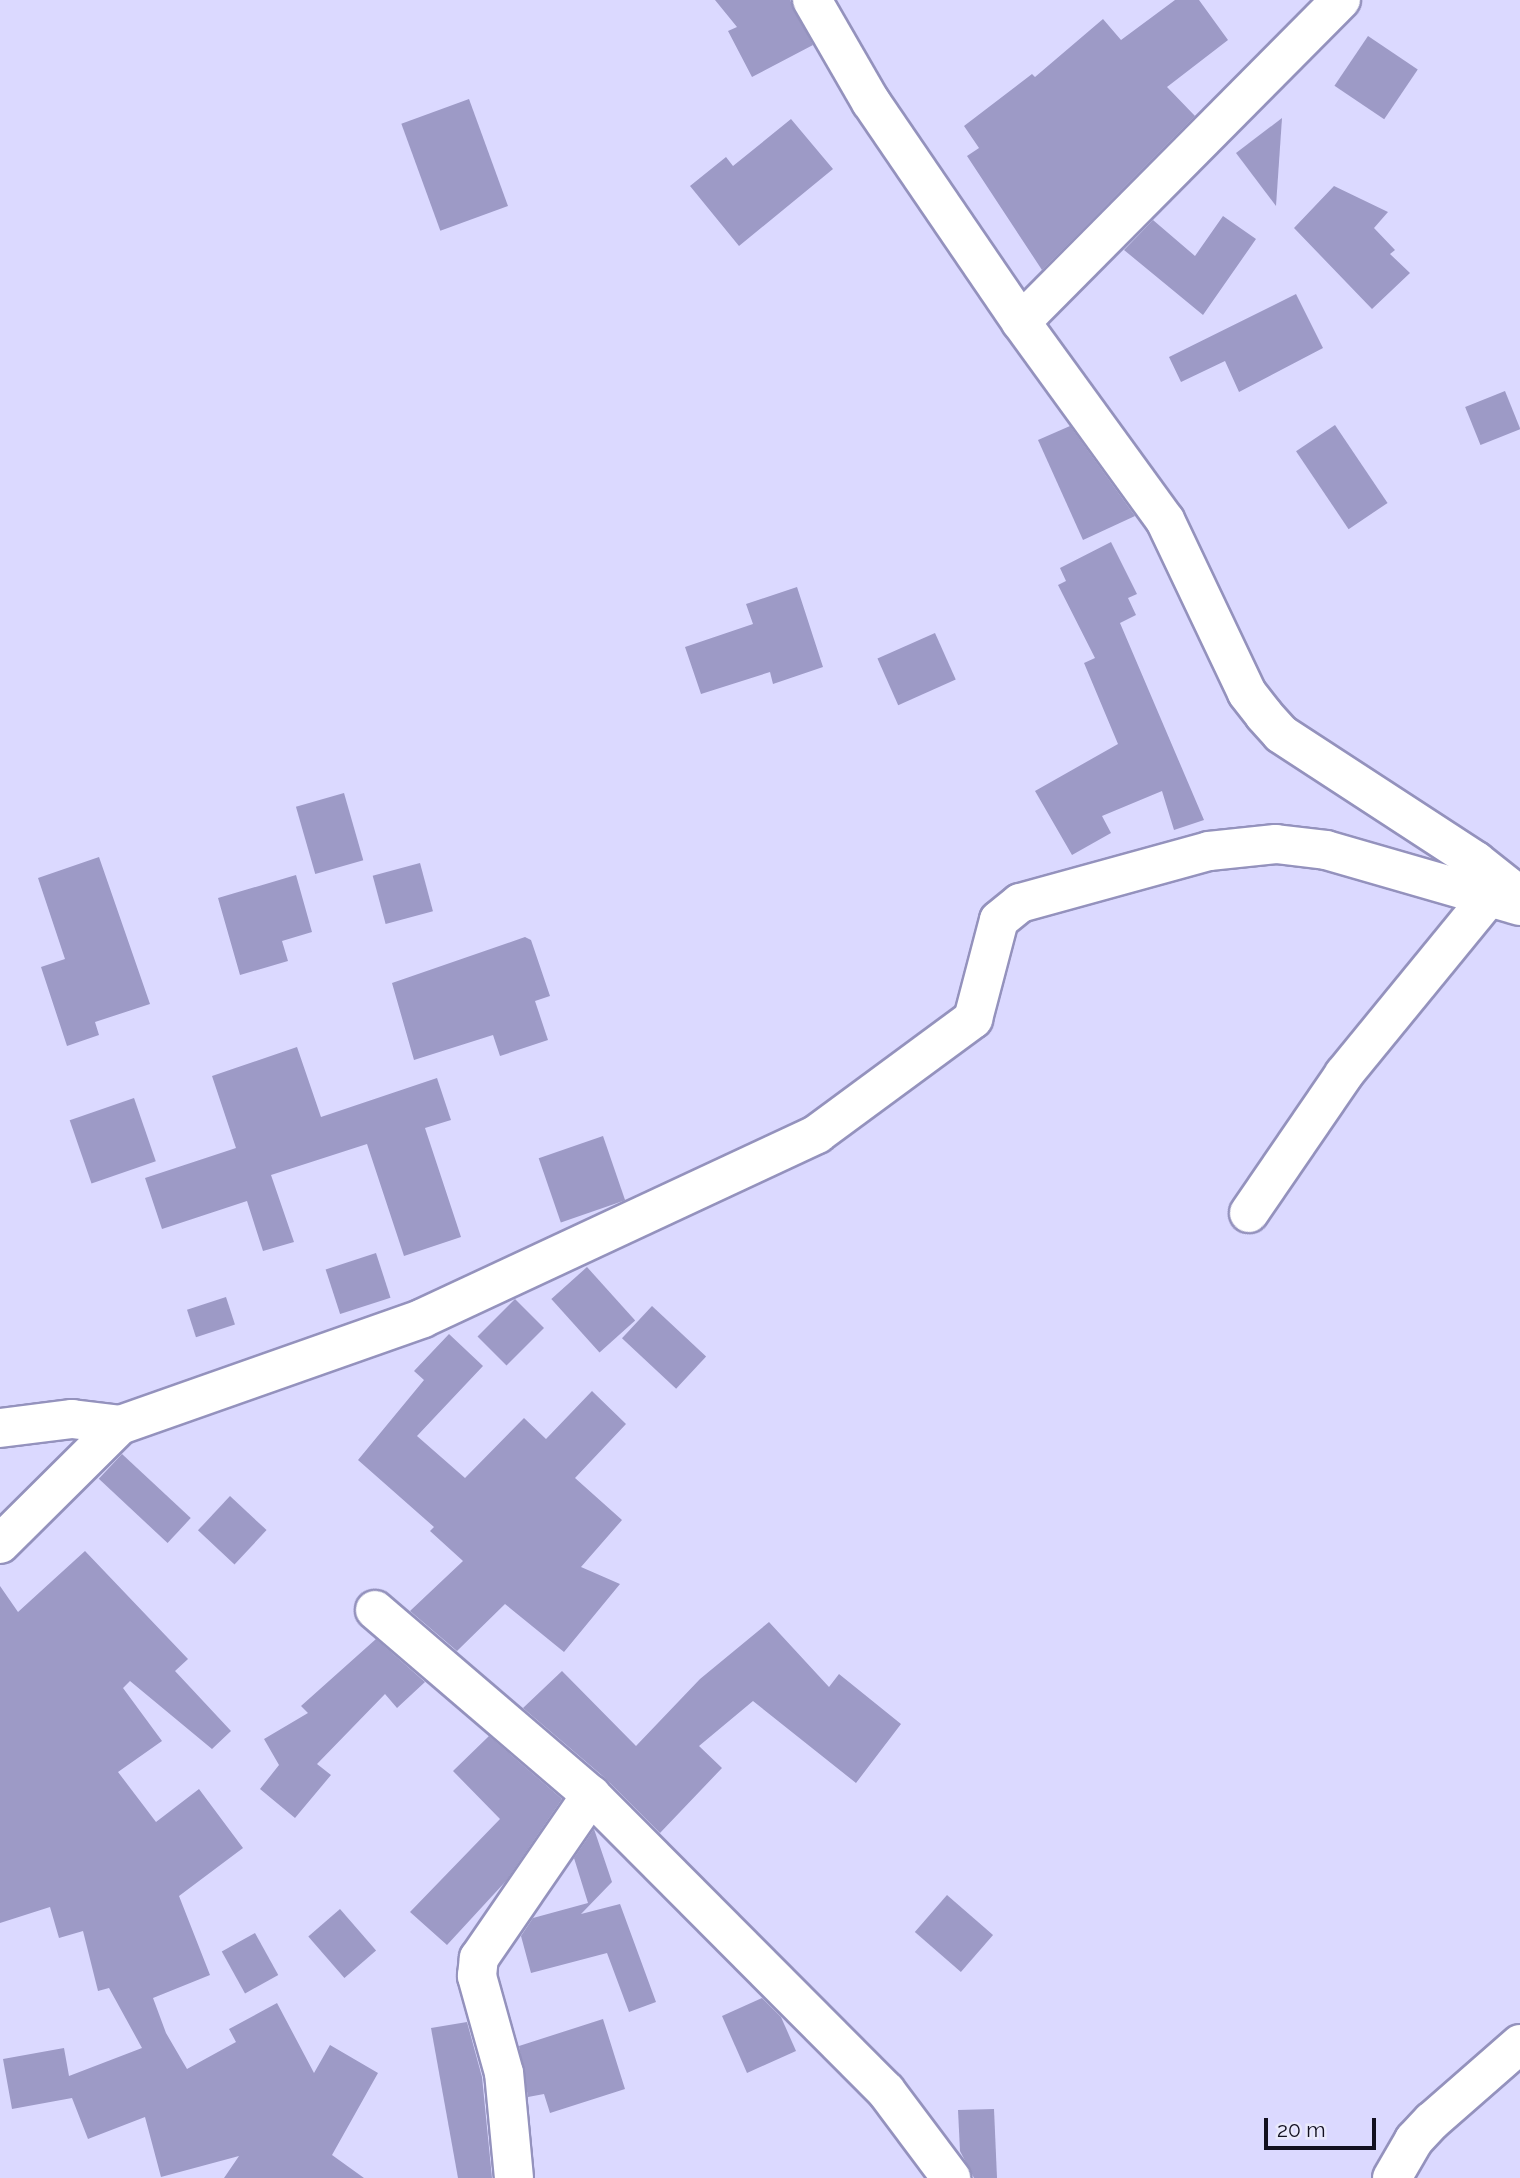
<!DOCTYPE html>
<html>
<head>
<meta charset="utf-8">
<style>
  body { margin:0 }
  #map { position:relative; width:1520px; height:2178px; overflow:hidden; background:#dbd9ff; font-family:Raleway,sans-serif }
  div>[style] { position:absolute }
  .building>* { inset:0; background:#9d9ac6; transform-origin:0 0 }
  .roads { filter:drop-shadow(2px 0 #9492bd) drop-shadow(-2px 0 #9492bd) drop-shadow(0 2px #9492bd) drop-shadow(0 -2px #9492bd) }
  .minor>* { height:38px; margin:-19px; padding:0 19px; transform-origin:19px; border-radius:19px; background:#fff }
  span { translate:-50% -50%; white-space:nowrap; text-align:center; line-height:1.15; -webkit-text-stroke:7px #e9e9fc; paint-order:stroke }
  .scale { position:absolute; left:1264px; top:2118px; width:112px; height:32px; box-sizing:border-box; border:4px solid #121020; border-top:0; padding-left:9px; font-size:21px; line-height:24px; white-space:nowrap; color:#121020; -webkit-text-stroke:5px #e9e9fc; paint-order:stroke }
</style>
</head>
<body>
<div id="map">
  <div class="building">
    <i style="clip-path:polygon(715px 0,790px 0,813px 45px,752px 77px,728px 31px,737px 27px)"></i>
    <i style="clip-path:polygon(1175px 0,1199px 0,1228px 40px,1167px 87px,1195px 116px,1042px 270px,967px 156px,979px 148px,964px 126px,1032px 74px,1035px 77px,1103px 19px,1121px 40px)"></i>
    <i style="left:1368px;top:36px;width:60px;height:60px;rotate:34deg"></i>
    <i style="left:469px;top:99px;width:114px;height:72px;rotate:70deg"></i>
    <i style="clip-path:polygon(1282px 118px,1276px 206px,1236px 153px)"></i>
    <i style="clip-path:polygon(791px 119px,833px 169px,739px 246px,690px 186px,726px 157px,733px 166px)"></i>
    <i style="clip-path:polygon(1334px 186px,1388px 212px,1374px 228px,1395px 250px,1390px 254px,1410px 273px,1372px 309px,1294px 228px)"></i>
    <i style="clip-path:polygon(1223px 216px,1256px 239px,1203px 315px,1124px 250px,1153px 220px,1195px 256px)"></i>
    <i style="clip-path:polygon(1296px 294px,1323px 348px,1239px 392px,1225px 361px,1181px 382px,1169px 357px)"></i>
    <i style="left:1505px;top:391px;width:41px;height:43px;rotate:68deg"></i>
    <i style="left:1335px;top:425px;width:94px;height:47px;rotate:56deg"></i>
    <i style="clip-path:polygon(1070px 426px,1135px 516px,1083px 540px,1038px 440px)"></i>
    <i style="clip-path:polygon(1111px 542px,1137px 594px,1128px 598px,1136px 615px,1120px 623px,1204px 820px,1174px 830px,1162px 791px,1102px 816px,1111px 833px,1072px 855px,1035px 791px,1118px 744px,1084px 663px,1095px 658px,1058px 585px,1066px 581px,1060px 568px)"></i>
    <i style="clip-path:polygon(797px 587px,823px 667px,773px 684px,770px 672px,701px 694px,685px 647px,753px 624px,746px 604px)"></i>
    <i style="left:935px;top:633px;width:51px;height:63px;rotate:66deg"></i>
    <i style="left:344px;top:793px;width:70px;height:50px;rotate:74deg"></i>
    <i style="clip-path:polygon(99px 857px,150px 1004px,95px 1022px,99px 1035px,67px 1046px,41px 967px,65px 959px,38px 878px)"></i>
    <i style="left:420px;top:863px;width:50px;height:49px;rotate:75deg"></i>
    <i style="clip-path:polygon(296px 875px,312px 932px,282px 941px,288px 961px,240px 975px,218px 898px)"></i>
    <i style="clip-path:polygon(525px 937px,531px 940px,550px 996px,535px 1001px,548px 1040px,500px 1056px,493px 1035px,414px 1060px,392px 983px)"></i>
    <i style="clip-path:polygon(297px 1047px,321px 1117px,437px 1078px,451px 1120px,425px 1128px,461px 1237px,404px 1256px,367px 1144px,271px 1175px,294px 1242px,263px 1251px,247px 1201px,162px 1229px,145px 1178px,236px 1148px,212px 1076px)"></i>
    <i style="left:134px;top:1098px;width:67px;height:68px;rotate:71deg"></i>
    <i style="left:603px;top:1136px;width:68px;height:68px;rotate:71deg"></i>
    <i style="left:376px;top:1253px;width:47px;height:53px;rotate:72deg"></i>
    <i style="left:587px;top:1267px;width:72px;height:48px;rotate:48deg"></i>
    <i style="left:226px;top:1297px;width:29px;height:41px;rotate:72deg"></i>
    <i style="left:515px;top:1299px;width:41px;height:53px;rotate:45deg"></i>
    <i style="left:652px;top:1306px;width:74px;height:44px;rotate:43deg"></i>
    <i style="clip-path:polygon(449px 1334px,483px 1366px,417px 1436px,465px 1478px,524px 1418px,546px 1439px,592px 1391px,626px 1424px,575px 1478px,622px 1520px,581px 1567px,620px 1584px,564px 1652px,505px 1604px,457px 1651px,410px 1611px,463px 1561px,430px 1531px,434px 1527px,358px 1460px,424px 1380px,414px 1371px)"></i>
    <i style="left:122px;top:1454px;width:94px;height:34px;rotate:43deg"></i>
    <i style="left:230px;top:1496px;width:50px;height:47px;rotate:43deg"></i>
    <i style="clip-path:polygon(85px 1551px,188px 1659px,175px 1671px,231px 1731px,212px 1749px,130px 1681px,123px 1688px,162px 1741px,118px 1772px,156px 1822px,199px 1789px,243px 1848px,179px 1896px,210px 1975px,153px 1998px,166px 2033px,187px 2069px,236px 2042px,229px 2029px,277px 2003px,314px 2073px,330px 2045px,378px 2073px,332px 2155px,364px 2178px,224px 2178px,239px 2156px,161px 2177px,145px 2117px,88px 2139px,72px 2098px,12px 2109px,3px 2059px,64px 2048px,69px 2076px,142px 2048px,109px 1988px,98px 1991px,83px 1931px,59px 1938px,50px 1907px,0 1923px,0 1586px,18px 1612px)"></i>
    <i style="clip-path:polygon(769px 1622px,829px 1687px,839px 1674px,901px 1724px,856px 1783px,753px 1701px,699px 1746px,722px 1768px,660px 1833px,605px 1778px,523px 1708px,562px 1671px,636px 1746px,700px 1679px)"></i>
    <i style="clip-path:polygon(376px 1639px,425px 1682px,397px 1708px,385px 1694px,317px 1764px,331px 1775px,295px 1818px,260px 1789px,279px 1765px,264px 1739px,308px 1713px,301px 1706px)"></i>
    <i style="clip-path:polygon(489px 1736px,562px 1799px,506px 1881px,447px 1945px,410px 1912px,500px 1819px,453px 1771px)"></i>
    <i style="clip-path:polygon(594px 1829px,612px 1882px,581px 1914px,620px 1904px,656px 2002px,629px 2012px,607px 1953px,531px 1973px,521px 1936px,533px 1918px,588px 1903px,574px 1858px)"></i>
    <i style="left:947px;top:1895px;width:61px;height:49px;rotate:41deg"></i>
    <i style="left:340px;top:1909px;width:55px;height:42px;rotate:49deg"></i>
    <i style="left:255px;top:1933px;width:48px;height:38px;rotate:61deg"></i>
    <i style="clip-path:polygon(762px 1998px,781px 2017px,796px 2051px,747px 2073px,722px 2016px)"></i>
    <i style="clip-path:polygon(603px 2019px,625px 2089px,550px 2113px,544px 2094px,528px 2097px,519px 2046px)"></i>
    <i style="clip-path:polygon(467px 2022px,482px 2077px,492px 2178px,458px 2178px,431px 2028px)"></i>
    <i style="clip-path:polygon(994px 2109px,997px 2178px,974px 2178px,960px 2151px,958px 2110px)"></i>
  </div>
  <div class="roads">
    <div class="minor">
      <i style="left:812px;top:0;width:118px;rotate:60deg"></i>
      <i style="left:871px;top:102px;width:266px;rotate:55.7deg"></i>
      <i style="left:1021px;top:322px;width:245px;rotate:54deg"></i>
      <i style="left:1165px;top:520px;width:191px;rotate:64.6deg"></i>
      <i style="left:1247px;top:693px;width:28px;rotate:52deg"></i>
      <i style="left:1264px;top:715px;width:25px;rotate:48deg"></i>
      <i style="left:1281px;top:734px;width:233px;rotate:33.1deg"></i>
      <i style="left:1476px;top:861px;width:56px;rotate:38.5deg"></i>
      <i style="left:1021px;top:322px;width:454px;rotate:-45.2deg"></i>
      <i style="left:1249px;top:1213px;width:168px;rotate:-55.6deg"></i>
      <i style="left:1344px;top:1074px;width:229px;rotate:-50.7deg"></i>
      <i style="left:0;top:1428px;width:73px;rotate:-7.1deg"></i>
      <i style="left:72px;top:1419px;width:48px;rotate:7.1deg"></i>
      <i style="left:0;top:1544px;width:169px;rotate:-44.8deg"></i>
      <i style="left:120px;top:1425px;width:321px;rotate:-19.4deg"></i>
      <i style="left:423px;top:1318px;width:435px;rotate:-25deg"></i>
      <i style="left:817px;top:1134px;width:194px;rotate:-36.4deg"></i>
      <i style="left:973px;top:1019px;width:102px;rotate:-75.3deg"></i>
      <i style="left:999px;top:920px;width:27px;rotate:-39deg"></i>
      <i style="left:1020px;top:903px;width:196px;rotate:-15.4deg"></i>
      <i style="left:1209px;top:851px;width:67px;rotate:-6deg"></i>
      <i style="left:1276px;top:844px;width:50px;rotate:6.8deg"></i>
      <i style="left:1326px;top:850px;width:202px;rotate:16.1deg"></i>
      <i style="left:375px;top:1610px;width:284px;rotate:40.6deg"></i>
      <i style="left:591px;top:1795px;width:418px;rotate:45.1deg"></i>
      <i style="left:886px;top:2091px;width:109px;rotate:53.2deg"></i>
      <i style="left:514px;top:2178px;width:105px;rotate:-95.4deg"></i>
      <i style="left:504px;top:2073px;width:101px;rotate:-105.6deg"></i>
      <i style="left:477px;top:1976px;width:18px;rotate:-84deg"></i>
      <i style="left:479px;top:1958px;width:198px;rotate:-55.5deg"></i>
      <i style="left:1392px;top:2178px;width:44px;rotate:-59.9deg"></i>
      <i style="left:1414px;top:2140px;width:26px;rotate:-47deg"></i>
      <i style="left:1432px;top:2121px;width:117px;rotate:-41.2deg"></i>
    </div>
  </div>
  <div class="scale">20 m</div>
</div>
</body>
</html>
